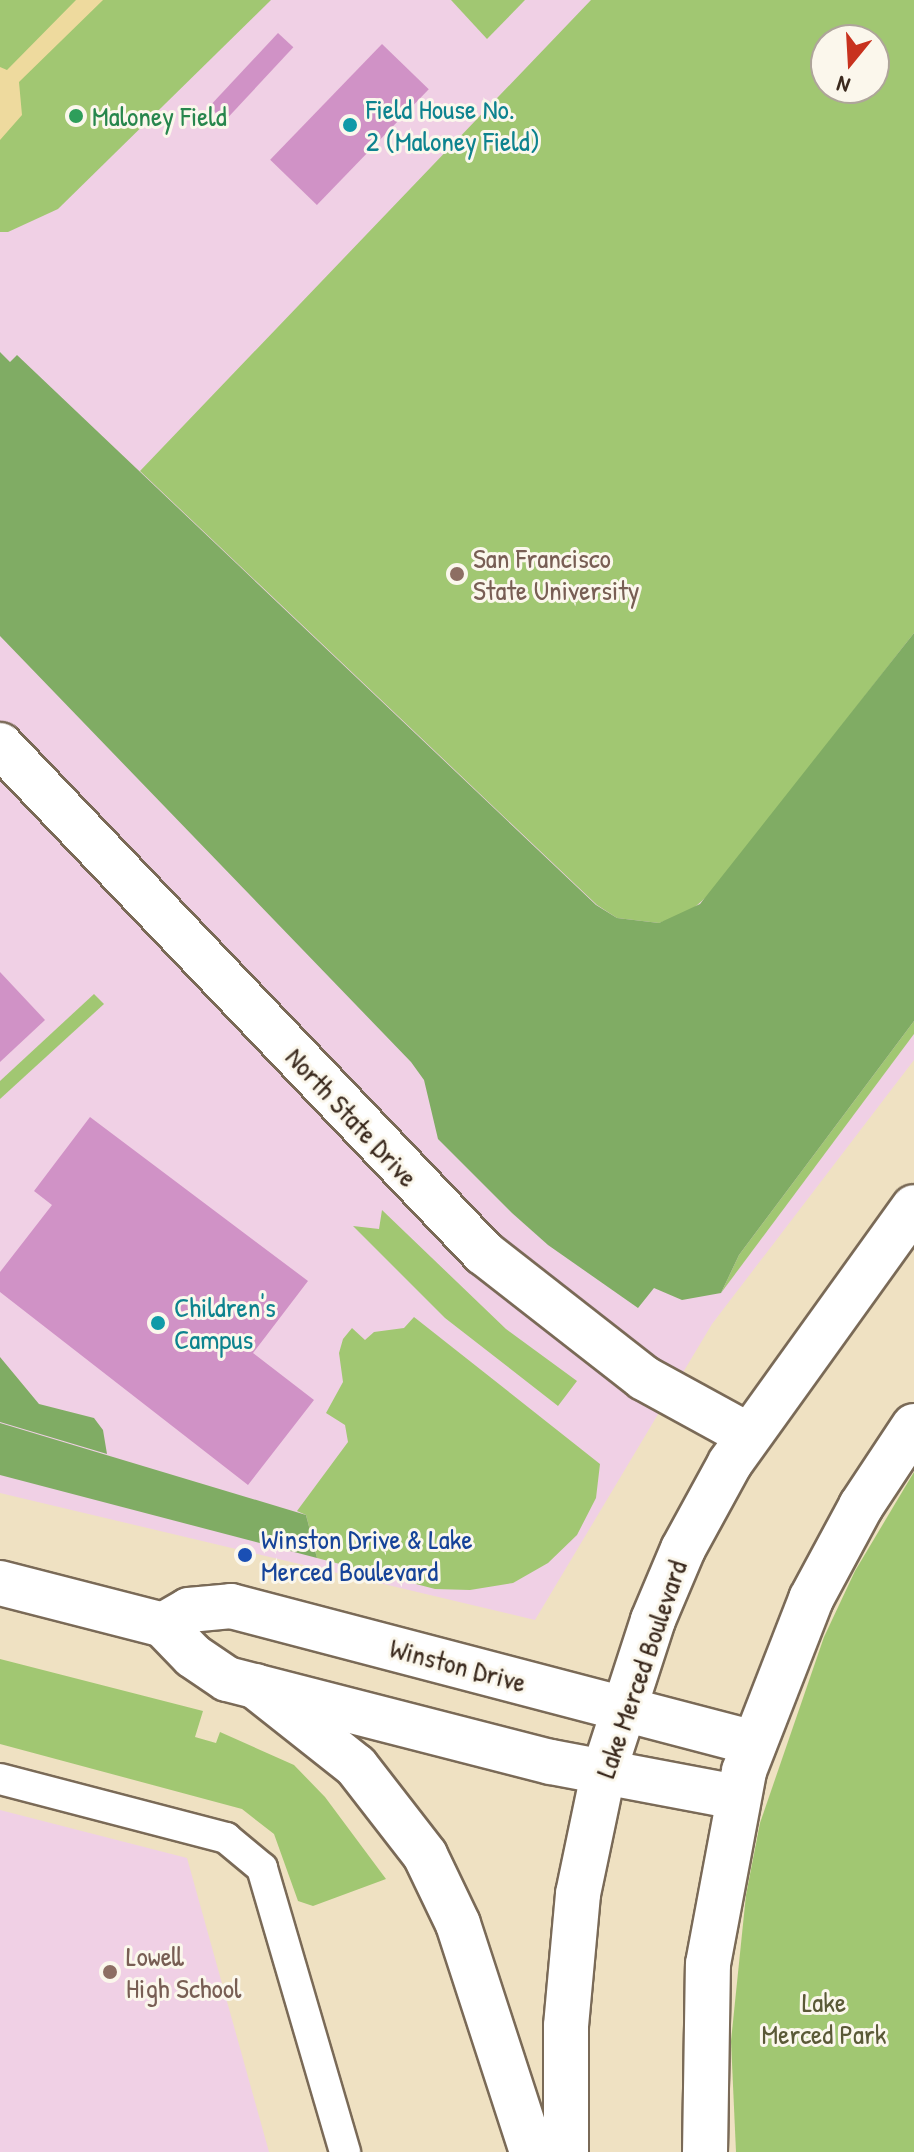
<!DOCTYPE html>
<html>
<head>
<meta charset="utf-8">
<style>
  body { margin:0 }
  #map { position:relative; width:914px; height:2152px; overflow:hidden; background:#efe1c2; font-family:"Patrick Hand",sans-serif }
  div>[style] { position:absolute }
  .built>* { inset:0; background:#f0d0e5 }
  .green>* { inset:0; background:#a1c772 }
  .forest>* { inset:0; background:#80ac64 }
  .sand>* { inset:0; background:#eeda9e }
  .building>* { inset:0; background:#d092c6; transform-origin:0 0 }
  .roads { filter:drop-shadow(2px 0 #7a6a57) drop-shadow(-2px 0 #7a6a57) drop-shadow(0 2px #7a6a57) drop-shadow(0 -2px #7a6a57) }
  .service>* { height:30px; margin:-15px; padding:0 15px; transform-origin:15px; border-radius:15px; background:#fff }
  .minor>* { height:44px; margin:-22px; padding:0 22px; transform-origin:22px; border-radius:22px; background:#fff }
  .tertiary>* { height:44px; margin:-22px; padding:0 22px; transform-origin:22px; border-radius:22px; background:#fff }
  .secondary>* { height:44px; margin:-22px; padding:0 22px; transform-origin:22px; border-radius:22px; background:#fff }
  .dots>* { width:22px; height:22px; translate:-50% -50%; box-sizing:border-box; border:4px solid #fbf7ec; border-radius:50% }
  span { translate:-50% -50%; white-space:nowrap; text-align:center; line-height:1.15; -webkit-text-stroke:6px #fbf7ec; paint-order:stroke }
  .culture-label { font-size:28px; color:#0d838f }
  .left { translate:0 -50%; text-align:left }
  .leisure-label { font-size:28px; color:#27864d }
  .education-label { font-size:28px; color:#785e54 }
  .street-label { font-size:28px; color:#3b2a1e }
  .transit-label { font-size:28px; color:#164399 }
  .park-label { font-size:28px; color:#5a5937 }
  .north { position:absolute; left:810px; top:24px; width:80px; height:80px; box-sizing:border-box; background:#fbf7ec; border:2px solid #aea59a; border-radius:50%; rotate:198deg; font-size:22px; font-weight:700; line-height:32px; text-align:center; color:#3b2a1e }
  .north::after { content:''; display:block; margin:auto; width:28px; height:36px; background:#c8321e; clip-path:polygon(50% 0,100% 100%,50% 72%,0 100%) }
</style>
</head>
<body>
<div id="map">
  <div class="built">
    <i style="clip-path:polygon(evenodd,0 0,914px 0,914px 1060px,712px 1324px,535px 1620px,0 1493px,0 0,826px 40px,874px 40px,874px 88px,826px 88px,826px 40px)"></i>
    <i style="clip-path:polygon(0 1810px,187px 1858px,269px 2152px,0 2152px)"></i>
  </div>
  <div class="green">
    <i style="clip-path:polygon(0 0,271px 0,58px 209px,8px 232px,0 232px)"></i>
    <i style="clip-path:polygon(451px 0,525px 0,487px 39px)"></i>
    <i style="clip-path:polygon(evenodd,591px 0,914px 0,914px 633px,711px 893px,688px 913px,659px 923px,617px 918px,597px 905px,140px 471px,591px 0,826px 40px,874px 40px,874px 88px,826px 88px,826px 40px)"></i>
    <i style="clip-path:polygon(94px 994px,104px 1004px,0 1099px,0 1081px)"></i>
    <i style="clip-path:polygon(914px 1021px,914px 1034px,721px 1293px,739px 1255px)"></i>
    <i style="clip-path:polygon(382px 1210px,506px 1329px,577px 1381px,558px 1406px,445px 1318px,353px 1226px,379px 1229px)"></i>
    <i style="clip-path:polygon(414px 1317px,600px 1464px,596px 1498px,577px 1535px,548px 1563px,513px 1583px,470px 1590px,435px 1589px,317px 1558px,306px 1515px,297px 1511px,348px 1442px,345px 1425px,326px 1413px,343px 1382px,339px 1353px,343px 1339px,352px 1328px,365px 1340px,374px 1332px,404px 1328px)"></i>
    <i style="clip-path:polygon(914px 1472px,914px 2152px,736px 2152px,731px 2041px,746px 1895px,760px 1823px,824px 1637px,855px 1571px)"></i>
    <i style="clip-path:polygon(0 1659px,203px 1711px,195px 1737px,216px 1743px,220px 1732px,294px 1765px,325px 1797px,386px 1879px,313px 1906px,298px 1901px,274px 1834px,242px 1809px,0 1744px)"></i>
  </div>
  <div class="forest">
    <i style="clip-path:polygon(0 352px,10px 362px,17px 355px,596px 905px,617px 918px,659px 923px,700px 904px,914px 633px,914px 1021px,739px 1255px,721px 1293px,682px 1300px,654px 1288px,638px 1308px,548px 1245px,512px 1213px,438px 1139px,424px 1080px,411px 1062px,0 636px)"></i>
    <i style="clip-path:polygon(0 1357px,39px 1404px,94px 1418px,103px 1430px,107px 1454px,0 1422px)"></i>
    <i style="clip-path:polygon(0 1423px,306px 1515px,317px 1558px,0 1475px)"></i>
  </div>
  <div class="sand">
    <i style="clip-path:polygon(76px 0,103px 0,19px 82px,22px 115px,0 140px,0 67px,7px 70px)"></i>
  </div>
  <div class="building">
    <i style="left:278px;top:33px;width:21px;height:101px;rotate:43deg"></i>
    <i style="left:382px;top:44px;width:65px;height:161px;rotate:44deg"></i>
    <i style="clip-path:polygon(0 972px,45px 1020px,0 1062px)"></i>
    <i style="clip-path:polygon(90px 1117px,308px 1281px,253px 1353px,314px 1400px,248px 1485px,0 1292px,0 1272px,52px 1205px,34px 1191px)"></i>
  </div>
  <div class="roads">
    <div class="service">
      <i style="left:0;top:1779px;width:234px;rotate:14.6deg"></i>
      <i style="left:226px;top:1838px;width:47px;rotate:39.8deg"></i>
      <i style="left:262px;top:1868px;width:296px;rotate:73.7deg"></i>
    </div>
    <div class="minor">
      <i style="left:0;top:745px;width:702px;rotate:46.39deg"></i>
      <i style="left:484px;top:1253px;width:203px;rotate:38deg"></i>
      <i style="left:644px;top:1378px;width:119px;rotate:28.7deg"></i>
    </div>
    <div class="tertiary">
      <i style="left:0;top:1583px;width:168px;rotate:14.4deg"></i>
      <i style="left:163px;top:1625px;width:43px;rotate:45.9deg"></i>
      <i style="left:193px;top:1656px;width:41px;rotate:34.1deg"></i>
      <i style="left:227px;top:1679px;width:334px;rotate:14.4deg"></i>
      <i style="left:551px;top:1762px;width:189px;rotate:10.7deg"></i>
      <i style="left:163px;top:1625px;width:30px;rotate:-30deg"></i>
      <i style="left:189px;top:1610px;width:42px;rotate:-5.4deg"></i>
      <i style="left:231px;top:1606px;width:541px;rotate:14.68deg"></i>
    </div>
    <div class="secondary">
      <i style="left:255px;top:1686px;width:129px;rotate:38.4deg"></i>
      <i style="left:356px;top:1766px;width:113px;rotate:52.2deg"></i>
      <i style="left:425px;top:1855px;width:76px;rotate:64.4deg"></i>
      <i style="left:458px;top:1924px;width:240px;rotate:72deg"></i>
      <i style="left:566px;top:2152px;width:126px;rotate:-90deg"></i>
      <i style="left:566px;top:2026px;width:133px;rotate:-84.8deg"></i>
      <i style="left:578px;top:1894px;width:123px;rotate:-78.2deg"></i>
      <i style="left:603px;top:1774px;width:162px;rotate:-72deg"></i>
      <i style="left:653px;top:1620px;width:77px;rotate:-67.1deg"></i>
      <i style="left:683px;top:1549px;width:98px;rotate:-61.3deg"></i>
      <i style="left:730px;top:1463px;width:315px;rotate:-54.3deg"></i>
      <i style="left:705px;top:2152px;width:188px;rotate:-89.1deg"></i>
      <i style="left:708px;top:1964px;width:196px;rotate:-79.4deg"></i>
      <i style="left:744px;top:1771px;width:185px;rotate:-68.7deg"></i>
      <i style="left:811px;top:1599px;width:106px;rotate:-61.7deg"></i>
      <i style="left:861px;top:1506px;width:96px;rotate:-56.5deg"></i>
    </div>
  </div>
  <div class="dots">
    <i style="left:76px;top:116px;background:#2e9e5b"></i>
    <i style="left:350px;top:125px;background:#0f9aa8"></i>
    <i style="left:457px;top:574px;background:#8d6e63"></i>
    <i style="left:158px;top:1323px;background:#0f9aa8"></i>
    <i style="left:245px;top:1555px;background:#1a4fb4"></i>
    <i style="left:110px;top:1972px;background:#8d6e63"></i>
  </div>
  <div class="culture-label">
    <span class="left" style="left:366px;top:125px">Field House No.<br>2 (Maloney Field)</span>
    <span class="left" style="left:174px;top:1323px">Children's<br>Campus</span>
  </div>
  <div class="leisure-label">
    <span class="left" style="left:92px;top:116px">Maloney Field</span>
  </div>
  <div class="education-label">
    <span class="left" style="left:473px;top:574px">San Francisco<br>State University</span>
    <span class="left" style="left:126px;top:1972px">Lowell<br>High School</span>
  </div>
  <div class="street-label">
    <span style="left:352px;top:1117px;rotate:47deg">North State Drive</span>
    <span style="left:458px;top:1665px;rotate:15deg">Winston Drive</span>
    <span style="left:641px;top:1669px;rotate:-71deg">Lake Merced Boulevard</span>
  </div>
  <div class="transit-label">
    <span class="left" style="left:261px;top:1555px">Winston Drive &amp; Lake<br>Merced Boulevard</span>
  </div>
  <div class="park-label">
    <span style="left:824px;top:2018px">Lake<br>Merced Park</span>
  </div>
  <div class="north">N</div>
</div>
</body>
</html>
